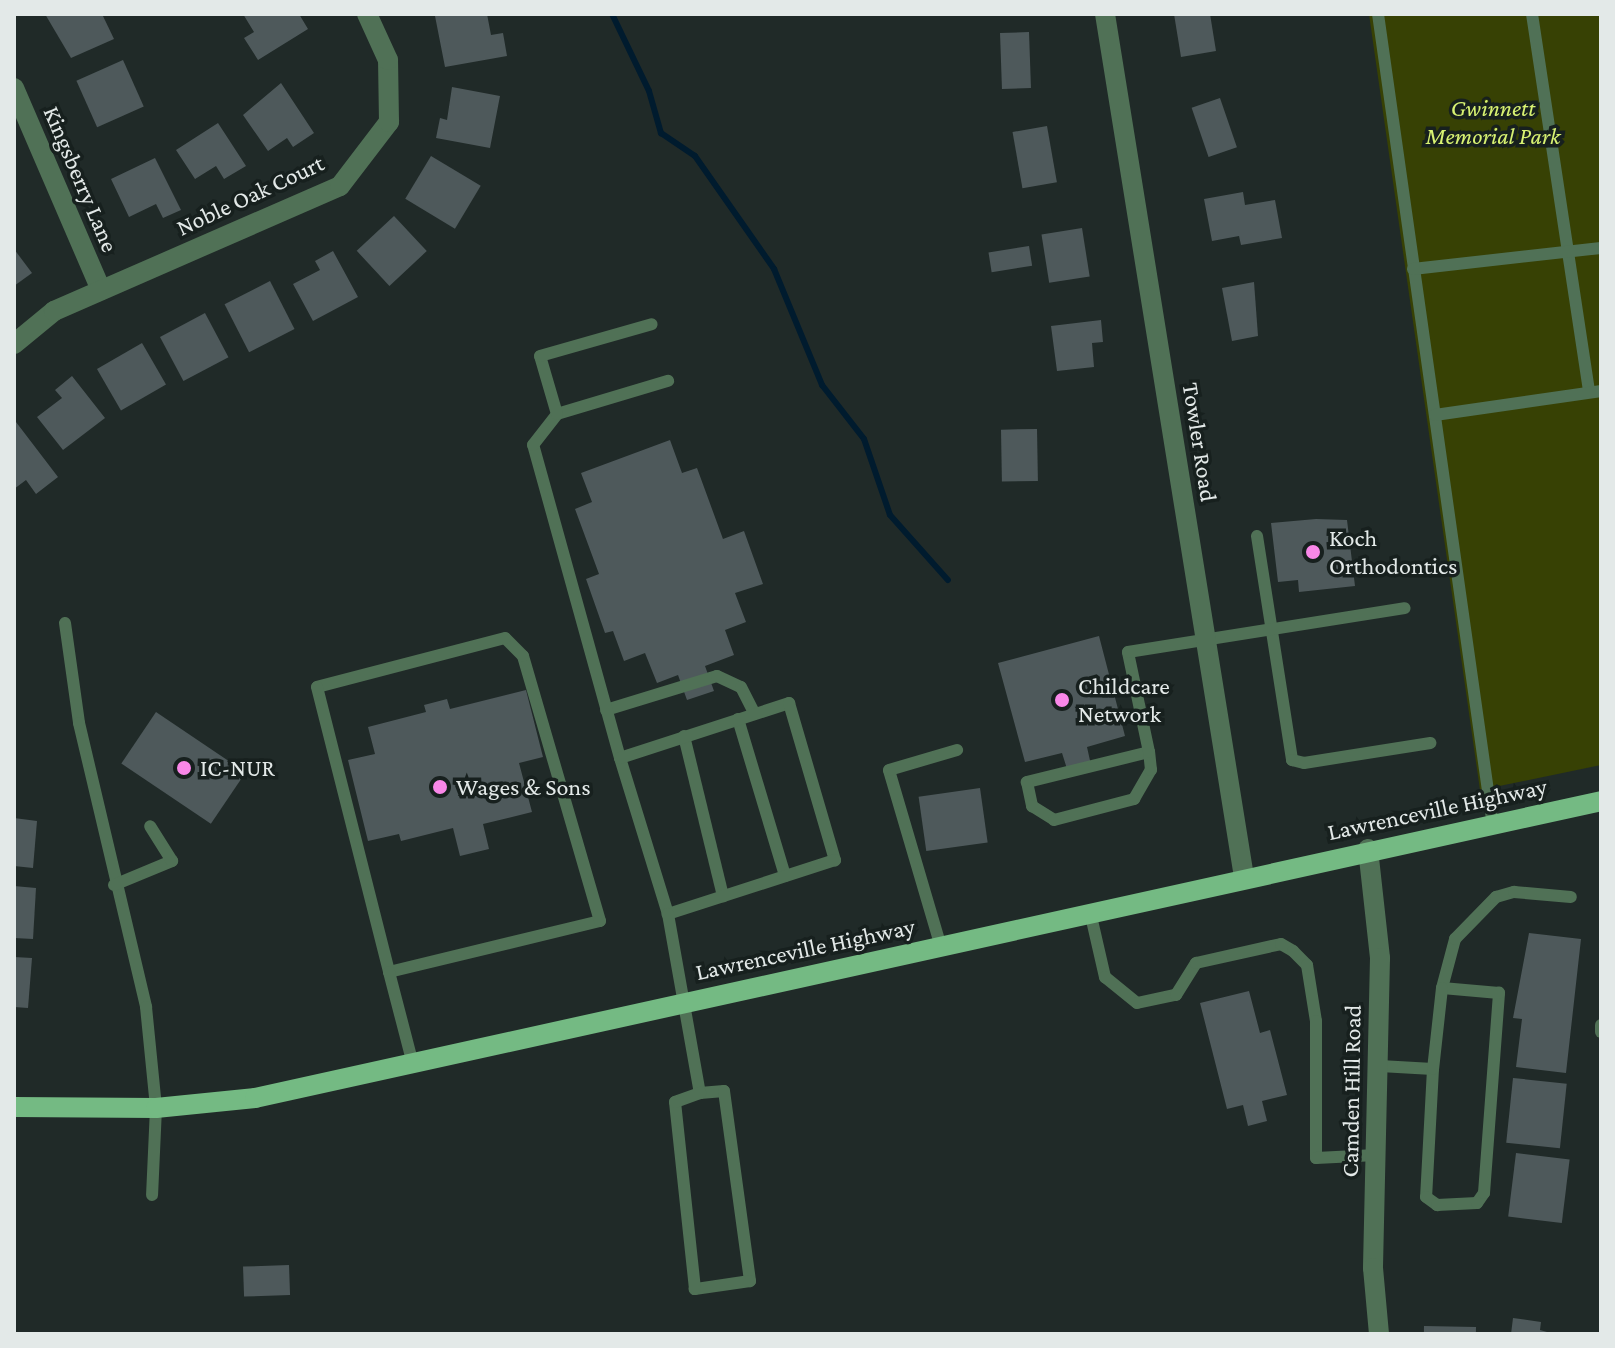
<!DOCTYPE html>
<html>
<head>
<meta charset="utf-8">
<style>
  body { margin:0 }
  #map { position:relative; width:1615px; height:1348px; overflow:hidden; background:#202a28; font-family:"Crimson Pro",serif }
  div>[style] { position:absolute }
  .green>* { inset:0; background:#374104 }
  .stream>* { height:6px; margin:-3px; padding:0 3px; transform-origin:3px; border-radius:3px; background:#001b2e }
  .building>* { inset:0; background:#4e595b; transform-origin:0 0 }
  .service>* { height:12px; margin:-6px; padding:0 6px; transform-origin:6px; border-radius:6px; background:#507156 }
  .minor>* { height:20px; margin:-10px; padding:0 10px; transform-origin:10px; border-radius:10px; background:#507156 }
  .primary>* { height:20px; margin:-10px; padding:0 10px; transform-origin:10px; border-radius:10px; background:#74ba83 }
  .dots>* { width:22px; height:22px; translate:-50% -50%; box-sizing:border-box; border:4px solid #17201e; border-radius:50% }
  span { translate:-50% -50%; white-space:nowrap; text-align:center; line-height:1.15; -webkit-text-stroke:7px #17201e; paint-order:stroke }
  .park-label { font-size:24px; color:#d8f272; font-style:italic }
  .street-label { font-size:24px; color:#e3e9e8 }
  .poi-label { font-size:24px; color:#e3e9e8 }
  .left { translate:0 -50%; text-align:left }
  .frame { position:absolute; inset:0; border:16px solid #e3e9e8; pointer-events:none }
</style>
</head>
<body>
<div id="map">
  <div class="green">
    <i style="clip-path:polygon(1369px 14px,1601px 14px,1601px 765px,1480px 790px)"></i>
  </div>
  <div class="stream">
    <i style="left:612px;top:14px;width:85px;rotate:64.3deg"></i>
    <i style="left:649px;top:91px;width:44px;rotate:74.1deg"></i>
    <i style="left:661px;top:133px;width:41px;rotate:34.1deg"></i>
    <i style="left:695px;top:156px;width:138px;rotate:55deg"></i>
    <i style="left:774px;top:269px;width:126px;rotate:67.5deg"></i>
    <i style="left:822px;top:385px;width:68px;rotate:52.1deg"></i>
    <i style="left:864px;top:439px;width:80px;rotate:71.1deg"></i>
    <i style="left:890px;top:515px;width:87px;rotate:48.3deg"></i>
  </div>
  <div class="building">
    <i style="clip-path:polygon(45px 14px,102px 14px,114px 39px,71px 58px)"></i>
    <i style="clip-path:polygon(243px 14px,299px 14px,308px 29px,258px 60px,244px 38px,254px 32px)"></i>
    <i style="clip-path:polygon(487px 14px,491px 35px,503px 33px,507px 56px,445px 67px,435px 16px)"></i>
    <i style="clip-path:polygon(1174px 14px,1210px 14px,1216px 51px,1181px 57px)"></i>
    <i style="left:1029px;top:32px;width:56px;height:29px;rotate:88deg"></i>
    <i style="left:123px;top:60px;width:51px;height:51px;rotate:66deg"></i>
    <i style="clip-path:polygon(281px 83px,314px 133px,293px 147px,287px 138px,268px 151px,243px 115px)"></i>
    <i style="clip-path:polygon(452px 87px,500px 96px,490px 148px,436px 138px,440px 118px,447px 120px)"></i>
    <i style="left:1220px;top:98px;width:52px;height:30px;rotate:71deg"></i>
    <i style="clip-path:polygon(218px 123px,246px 166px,224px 179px,216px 166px,195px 179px,176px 150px)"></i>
    <i style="left:1047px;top:126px;width:57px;height:35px;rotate:80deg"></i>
    <i style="left:431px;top:156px;width:58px;height:50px;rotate:31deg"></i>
    <i style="clip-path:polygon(155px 158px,181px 210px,163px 218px,156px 204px,129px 217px,111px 179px)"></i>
    <i style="clip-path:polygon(1243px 192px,1245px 205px,1275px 200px,1282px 238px,1241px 245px,1239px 236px,1212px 241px,1204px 199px)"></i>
    <i style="left:394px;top:216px;width:48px;height:51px;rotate:47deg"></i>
    <i style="left:1082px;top:228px;width:49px;height:41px;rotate:81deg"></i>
    <i style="left:1029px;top:246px;width:20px;height:41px;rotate:81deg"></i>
    <i style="clip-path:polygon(14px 249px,32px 273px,14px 286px)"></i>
    <i style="clip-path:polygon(333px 251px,358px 297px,313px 321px,293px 284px,320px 270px,315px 261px)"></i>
    <i style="left:270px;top:281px;width:54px;height:51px;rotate:63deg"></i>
    <i style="clip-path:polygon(1254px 282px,1258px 336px,1232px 341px,1222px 288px)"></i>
    <i style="left:205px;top:313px;width:50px;height:51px;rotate:62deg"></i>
    <i style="clip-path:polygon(1101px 320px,1103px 342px,1092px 343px,1094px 367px,1057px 371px,1051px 326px)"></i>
    <i style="left:142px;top:343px;width:48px;height:52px;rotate:60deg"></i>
    <i style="clip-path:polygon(72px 376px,105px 418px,63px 450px,37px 417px,62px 398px,55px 390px)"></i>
    <i style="clip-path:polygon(16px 422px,58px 477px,36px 494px,26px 480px,14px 489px)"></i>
    <i style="left:1037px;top:429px;width:52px;height:36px;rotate:89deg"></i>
    <i style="clip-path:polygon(670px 440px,682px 473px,697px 468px,723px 539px,744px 531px,763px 584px,735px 593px,746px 622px,725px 630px,734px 655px,705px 666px,714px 691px,687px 700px,678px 675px,657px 683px,645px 653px,624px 661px,613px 631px,605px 633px,586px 579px,599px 574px,575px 509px,592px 502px,581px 473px)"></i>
    <i style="clip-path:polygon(1316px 519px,1347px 520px,1355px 586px,1299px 592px,1298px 580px,1278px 582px,1271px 523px)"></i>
    <i style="clip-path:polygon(1099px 636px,1125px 736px,1087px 747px,1091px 765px,1068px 772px,1062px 753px,1025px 762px,998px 663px)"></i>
    <i style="clip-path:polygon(526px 690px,543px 757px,519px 763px,532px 812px,483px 824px,489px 849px,460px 856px,453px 828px,401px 841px,399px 834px,368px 841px,348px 760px,375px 754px,368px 727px,426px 712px,424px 705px,447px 699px,450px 709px)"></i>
    <i style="left:156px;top:712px;width:108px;height:62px;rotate:34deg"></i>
    <i style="left:980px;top:788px;width:55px;height:62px;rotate:82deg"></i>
    <i style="clip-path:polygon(14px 818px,37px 821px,33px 868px,14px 866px)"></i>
    <i style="clip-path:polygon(14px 886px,36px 888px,33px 939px,14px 938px)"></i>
    <i style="clip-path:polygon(1529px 933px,1581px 939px,1566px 1073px,1516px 1067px,1522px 1019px,1513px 1018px)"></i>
    <i style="clip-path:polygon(14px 957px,32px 958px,28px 1008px,14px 1007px)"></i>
    <i style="clip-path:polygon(1249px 991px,1260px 1033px,1270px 1030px,1287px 1095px,1262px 1101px,1267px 1121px,1248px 1126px,1243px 1105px,1227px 1109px,1200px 1003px)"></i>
    <i style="left:1513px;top:1078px;width:54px;height:65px;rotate:6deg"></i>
    <i style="left:1516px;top:1153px;width:54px;height:64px;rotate:7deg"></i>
    <i style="left:289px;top:1265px;width:30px;height:46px;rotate:88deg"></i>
    <i style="clip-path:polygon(1513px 1318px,1541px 1322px,1540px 1330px,1554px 1334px,1511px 1334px)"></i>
    <i style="left:1424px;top:1326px;width:52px;height:8px;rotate:1deg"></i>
  </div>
  <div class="service">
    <i style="left:1378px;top:14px;width:820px;rotate:81.94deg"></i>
    <i style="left:1532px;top:14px;width:382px;rotate:81.4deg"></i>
    <i style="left:1413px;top:269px;width:189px;rotate:-6.4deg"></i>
    <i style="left:557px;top:414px;width:116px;rotate:-16.6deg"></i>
    <i style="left:1435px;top:415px;width:168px;rotate:-8.2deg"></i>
    <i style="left:1257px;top:536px;width:227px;rotate:81.1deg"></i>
    <i style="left:1292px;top:760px;width:12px;rotate:14deg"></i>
    <i style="left:1304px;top:763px;width:128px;rotate:-9deg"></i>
    <i style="left:65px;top:623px;width:101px;rotate:82deg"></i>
    <i style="left:79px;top:723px;width:292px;rotate:76.7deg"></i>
    <i style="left:146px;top:1007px;width:101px;rotate:84.3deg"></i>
    <i style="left:156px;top:1108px;width:87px;rotate:92.6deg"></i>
    <i style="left:606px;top:710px;width:116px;rotate:-17deg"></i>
    <i style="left:717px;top:676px;width:26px;rotate:25deg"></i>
    <i style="left:741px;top:687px;width:30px;rotate:63deg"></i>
    <i style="left:738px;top:719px;width:164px;rotate:73.3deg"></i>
    <i style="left:684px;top:736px;width:165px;rotate:76.3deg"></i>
    <i style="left:1149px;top:752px;width:126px;rotate:166.2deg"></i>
    <i style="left:1027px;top:782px;width:25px;rotate:78deg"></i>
    <i style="left:1032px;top:806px;width:26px;rotate:32deg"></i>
    <i style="left:1054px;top:820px;width:83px;rotate:-14.7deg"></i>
    <i style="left:1134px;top:799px;width:34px;rotate:-60deg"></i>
    <i style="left:1151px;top:770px;width:18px;rotate:-96deg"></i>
    <i style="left:1149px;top:752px;width:102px;rotate:-101.9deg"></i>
    <i style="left:1128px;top:652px;width:280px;rotate:-9deg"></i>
    <i style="left:620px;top:758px;width:325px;rotate:-105.5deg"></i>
    <i style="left:533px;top:445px;width:39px;rotate:-52deg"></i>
    <i style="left:557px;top:414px;width:60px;rotate:-106.3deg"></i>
    <i style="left:540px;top:356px;width:116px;rotate:-15.9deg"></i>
    <i style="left:114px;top:885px;width:63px;rotate:-22.5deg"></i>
    <i style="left:172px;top:861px;width:41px;rotate:-122.2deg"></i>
    <i style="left:668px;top:914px;width:163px;rotate:-107.1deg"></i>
    <i style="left:620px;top:758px;width:178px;rotate:-18deg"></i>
    <i style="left:789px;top:703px;width:164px;rotate:73.7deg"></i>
    <i style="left:835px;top:860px;width:176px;rotate:162.1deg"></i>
    <i style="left:668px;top:914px;width:182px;rotate:79.9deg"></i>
    <i style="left:700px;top:1093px;width:24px;rotate:-5deg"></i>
    <i style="left:724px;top:1091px;width:192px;rotate:82.2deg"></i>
    <i style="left:750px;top:1281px;width:56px;rotate:171.7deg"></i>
    <i style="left:695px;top:1289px;width:188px;rotate:-96.1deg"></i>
    <i style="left:675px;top:1102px;width:27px;rotate:-20deg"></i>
    <i style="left:1091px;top:916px;width:63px;rotate:77.1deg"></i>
    <i style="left:1105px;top:977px;width:41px;rotate:39.1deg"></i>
    <i style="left:1137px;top:1003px;width:40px;rotate:-12deg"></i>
    <i style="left:1176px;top:995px;width:38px;rotate:-58deg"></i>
    <i style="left:1196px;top:963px;width:87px;rotate:-12.6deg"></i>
    <i style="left:1281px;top:944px;width:14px;rotate:30deg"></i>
    <i style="left:1293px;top:951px;width:20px;rotate:45deg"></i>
    <i style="left:1307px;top:965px;width:57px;rotate:80.9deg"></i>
    <i style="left:1316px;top:1021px;width:137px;rotate:90deg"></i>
    <i style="left:1316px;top:1158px;width:60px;rotate:-2.9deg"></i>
    <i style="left:941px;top:947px;width:184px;rotate:-106.4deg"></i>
    <i style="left:889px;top:770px;width:71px;rotate:-16.4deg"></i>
    <i style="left:389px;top:972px;width:217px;rotate:-13.6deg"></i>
    <i style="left:600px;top:921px;width:276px;rotate:-106.2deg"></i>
    <i style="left:523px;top:656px;width:25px;rotate:-135deg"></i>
    <i style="left:505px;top:638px;width:194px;rotate:165.4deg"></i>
    <i style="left:317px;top:687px;width:294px;rotate:75.8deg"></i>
    <i style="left:389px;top:972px;width:95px;rotate:75.4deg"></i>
    <i style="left:1442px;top:988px;width:51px;rotate:-75.1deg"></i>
    <i style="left:1455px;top:939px;width:59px;rotate:-45.7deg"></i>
    <i style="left:1496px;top:897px;width:19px;rotate:-16deg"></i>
    <i style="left:1514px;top:892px;width:57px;rotate:5deg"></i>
    <i style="left:1601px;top:1025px;width:7px;rotate:90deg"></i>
    <i style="left:1380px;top:1066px;width:53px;rotate:3.2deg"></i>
    <i style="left:1433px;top:1069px;width:128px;rotate:93.1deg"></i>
    <i style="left:1426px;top:1197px;width:14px;rotate:36deg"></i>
    <i style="left:1437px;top:1205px;width:40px;rotate:-2.9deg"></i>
    <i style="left:1477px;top:1203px;width:12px;rotate:-55deg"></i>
    <i style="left:1484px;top:1193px;width:201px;rotate:-85.7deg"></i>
    <i style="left:1499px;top:993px;width:57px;rotate:-175deg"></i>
    <i style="left:1442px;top:988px;width:81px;rotate:96.3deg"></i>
  </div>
  <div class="minor">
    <i style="left:1105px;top:14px;width:874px;rotate:80.85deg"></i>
    <i style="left:14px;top:88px;width:220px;rotate:66.7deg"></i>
    <i style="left:14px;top:344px;width:52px;rotate:-39.5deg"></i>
    <i style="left:54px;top:311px;width:312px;rotate:-23.6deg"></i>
    <i style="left:340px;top:186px;width:81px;rotate:-52.6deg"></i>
    <i style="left:389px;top:122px;width:62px;rotate:-90.9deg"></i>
    <i style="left:388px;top:60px;width:51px;rotate:-114.5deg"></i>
    <i style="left:1368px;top:849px;width:110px;rotate:83.7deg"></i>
    <i style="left:1380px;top:958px;width:310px;rotate:91.3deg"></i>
    <i style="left:1373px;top:1268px;width:66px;rotate:84.8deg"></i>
  </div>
  <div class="primary">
    <i style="left:14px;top:1107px;width:142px;rotate:0.4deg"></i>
    <i style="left:156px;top:1108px;width:100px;rotate:-5.8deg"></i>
    <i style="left:255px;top:1098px;width:1378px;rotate:-12.44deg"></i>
  </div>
  <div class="dots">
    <i style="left:1313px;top:552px;background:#f987e8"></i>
    <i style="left:1062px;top:700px;background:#f987e8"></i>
    <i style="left:184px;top:768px;background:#f987e8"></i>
    <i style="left:440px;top:787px;background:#f987e8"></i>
  </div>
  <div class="park-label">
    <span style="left:1493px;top:122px">Gwinnett<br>Memorial Park</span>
  </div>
  <div class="street-label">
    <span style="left:81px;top:179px;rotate:67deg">Kingsberry Lane</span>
    <span style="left:250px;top:195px;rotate:-25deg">Noble Oak Court</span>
    <span style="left:1200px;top:442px;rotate:81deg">Towler Road</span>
    <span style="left:1437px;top:809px;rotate:-12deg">Lawrenceville Highway</span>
    <span style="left:805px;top:949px;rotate:-12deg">Lawrenceville Highway</span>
    <span style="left:1351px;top:1091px;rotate:-89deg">Camden Hill Road</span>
  </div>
  <div class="poi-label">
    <span class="left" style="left:1329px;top:552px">Koch<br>Orthodontics</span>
    <span class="left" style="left:1078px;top:700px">Childcare<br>Network</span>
    <span class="left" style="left:200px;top:768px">IC-NUR</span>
    <span class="left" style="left:456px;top:787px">Wages &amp; Sons</span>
  </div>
  <div class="frame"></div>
</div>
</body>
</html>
